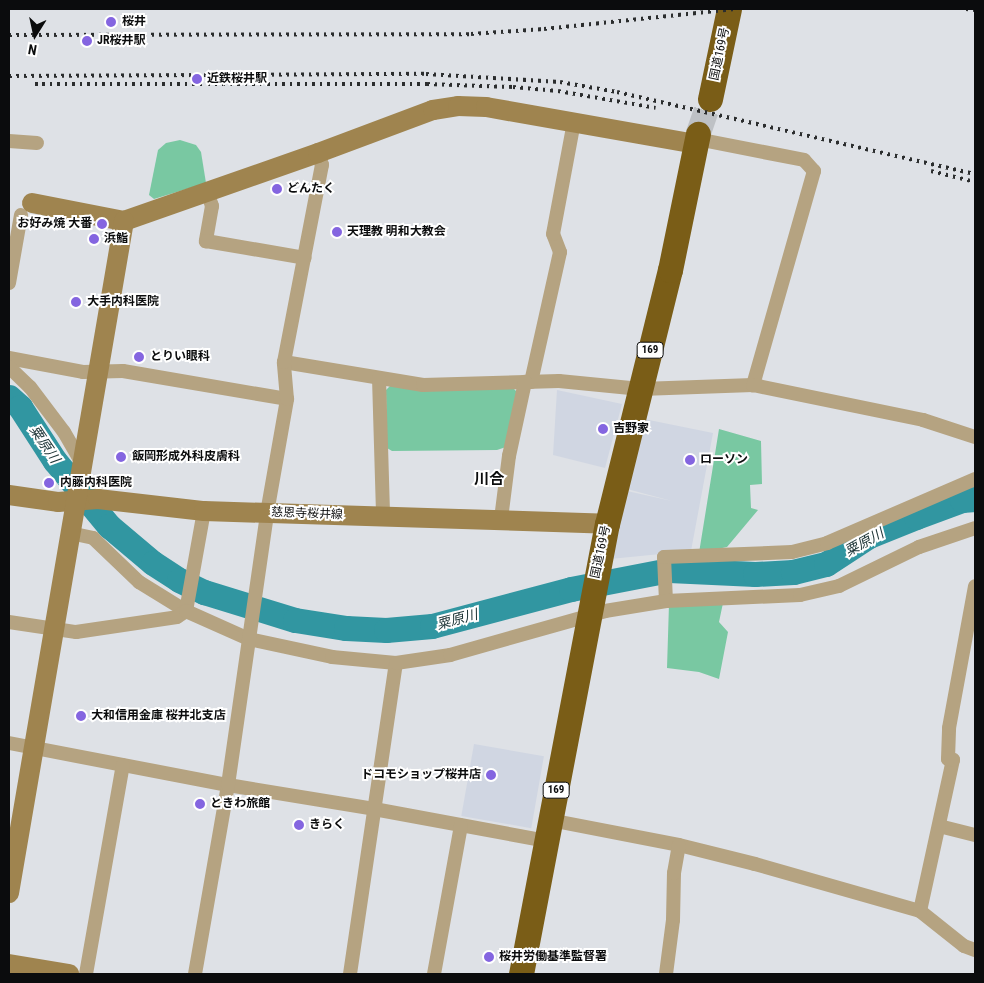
<!DOCTYPE html>
<html>
<head>
<meta charset="utf-8">
<style>
  body { margin:0 }
  #map { position:relative; width:984px; height:983px; overflow:hidden; background:#dee1e6; font-family:"Roboto Condensed","Noto Sans JP",sans-serif }
  div>[style] { position:absolute }
  .built>* { inset:0; background:#d0d6e2; transform-origin:0 0 }
  .green>* { inset:0; background:#79c8a2 }
  .river>* { height:25px; margin:-12.5px; padding:0 12.5px; transform-origin:12.5px; border-radius:12.5px; background:#3196a1 }
  .highway-tunnel>* { height:25px; margin-top:-12.5px; transform-origin:0; background:repeating-linear-gradient(90deg,#bec1c5 0 25px,transparent 0 37px) }
  .street>* { height:14px; margin:-7px; padding:0 7px; transform-origin:7px; border-radius:7px; background:#b5a381 }
  .secondary>* { height:20px; margin:-10px; padding:0 10px; transform-origin:10px; border-radius:10px; background:#9f844f }
  .highway>* { height:25px; margin:-12.5px; padding:0 12.5px; transform-origin:12.5px; border-radius:12.5px; background:#7a5d17 }
  .rail>* { height:4px; margin-top:-2px; transform-origin:0; background:repeating-linear-gradient(90deg,#2b2d2e 0 2.5px,transparent 0 7.5px) }
  .dots>* { width:14px; height:14px; translate:-50% -50%; box-sizing:border-box; border:2px solid #fff; border-radius:50% }
  span { translate:-50% -50%; white-space:nowrap; text-align:center; line-height:1.15; -webkit-text-stroke:4px #fff; paint-order:stroke }
  .shield-label span { padding:1px 4px; background:#fff; border:1px solid; border-radius:4px; -webkit-text-stroke-width:0 }
  .shield-label { font-size:11px; color:#0b0c0d; font-weight:700 }
  .poi-label { font-size:12px; color:#0b0c0d; font-weight:700 }
  .left { translate:0 -50%; text-align:left }
  .right { translate:-100% -50%; text-align:right }
  .street-label { font-size:12px; color:#0b0c0d }
  .water-label { font-size:14px; color:#203739; font-style:italic }
  .quarter-label { font-size:15px; color:#0b0c0d; font-weight:700 }
  .frame { position:absolute; inset:0; border:10px solid #0b0c0d; pointer-events:none }
  .north { position:absolute; left:10px; top:10px; width:50px; height:50px; -webkit-text-stroke:4px #fff; paint-order:stroke; rotate:190deg; font-size:14px; font-weight:700; line-height:20px; text-align:center; color:#0b0c0d }
  .north::after { content:''; display:block; margin:auto; width:18px; height:22px; background:#0b0c0d; clip-path:polygon(50% 0,100% 100%,50% 72%,0 100%) }
</style>
</head>
<body>
<div id="map">
  <div class="built">
    <i style="clip-path:polygon(557px 390px,622px 404px,605px 468px,553px 455px)"></i>
    <i style="clip-path:polygon(644px 419px,713px 433px,691px 551px,610px 559px,627px 491px,672px 501px,627px 489px)"></i>
    <i style="left:474px;top:744px;width:71px;height:73px;rotate:10deg"></i>
  </div>
  <div class="green">
    <i style="clip-path:polygon(180px 140px,196px 145px,201px 152px,206px 183px,154px 199px,149px 195px,158px 150px,166px 143px)"></i>
    <i style="clip-path:polygon(391px 385px,513px 388px,517px 392px,506px 447px,497px 450px,392px 451px,387px 448px,386px 390px)"></i>
    <i style="clip-path:polygon(719px 429px,761px 441px,762px 484px,750px 485px,751px 508px,758px 510px,727px 547px,699px 553px)"></i>
    <i style="clip-path:polygon(723px 603px,719px 622px,728px 632px,719px 679px,699px 672px,667px 668px,669px 604px)"></i>
  </div>
  <div class="river">
    <i style="left:9px;top:397px;width:15px;rotate:42deg"></i>
    <i style="left:20px;top:407px;width:64px;rotate:57.1deg"></i>
    <i style="left:55px;top:461px;width:85px;rotate:50.3deg"></i>
    <i style="left:109px;top:526px;width:57px;rotate:40.1deg"></i>
    <i style="left:153px;top:563px;width:31px;rotate:33deg"></i>
    <i style="left:179px;top:580px;width:28px;rotate:26deg"></i>
    <i style="left:204px;top:592px;width:95px;rotate:17.1deg"></i>
    <i style="left:295px;top:620px;width:52px;rotate:8.9deg"></i>
    <i style="left:346px;top:628px;width:40px;rotate:2.9deg"></i>
    <i style="left:386px;top:630px;width:46px;rotate:-5deg"></i>
    <i style="left:432px;top:626px;width:144px;rotate:-14.9deg"></i>
    <i style="left:571px;top:589px;width:100px;rotate:-11deg"></i>
    <i style="left:669px;top:570px;width:86px;rotate:2.7deg"></i>
    <i style="left:755px;top:574px;width:38px;rotate:-3deg"></i>
    <i style="left:793px;top:572px;width:34px;rotate:-14deg"></i>
    <i style="left:826px;top:564px;width:51px;rotate:-33.1deg"></i>
    <i style="left:869px;top:536px;width:51px;rotate:-22deg"></i>
    <i style="left:916px;top:517px;width:49px;rotate:-20.3deg"></i>
    <i style="left:962px;top:500px;width:13px;rotate:-4deg"></i>
  </div>
  <div class="highway-tunnel">
    <i style="left:698px;top:134px;width:37px;rotate:-71deg"></i>
  </div>
  <div class="street">
    <i style="left:697px;top:139px;width:109px;rotate:11.1deg"></i>
    <i style="left:804px;top:160px;width:15px;rotate:48deg"></i>
    <i style="left:814px;top:171px;width:223px;rotate:105.9deg"></i>
    <i style="left:9px;top:141px;width:28px;rotate:4deg"></i>
    <i style="left:207px;top:192px;width:15px;rotate:70deg"></i>
    <i style="left:212px;top:206px;width:36px;rotate:100deg"></i>
    <i style="left:206px;top:241px;width:100px;rotate:9.7deg"></i>
    <i style="left:9px;top:283px;width:69px;rotate:-80deg"></i>
    <i style="left:9px;top:358px;width:75px;rotate:10.7deg"></i>
    <i style="left:83px;top:372px;width:40px;rotate:-1.4deg"></i>
    <i style="left:123px;top:371px;width:166px;rotate:9.7deg"></i>
    <i style="left:284px;top:362px;width:141px;rotate:9.4deg"></i>
    <i style="left:423px;top:385px;width:136px;rotate:-1.7deg"></i>
    <i style="left:559px;top:381px;width:82px;rotate:5.6deg"></i>
    <i style="left:641px;top:389px;width:112px;rotate:-2deg"></i>
    <i style="left:753px;top:385px;width:174px;rotate:11.6deg"></i>
    <i style="left:923px;top:420px;width:55px;rotate:18.1deg"></i>
    <i style="left:9px;top:367px;width:29px;rotate:44deg"></i>
    <i style="left:30px;top:387px;width:56px;rotate:52.9deg"></i>
    <i style="left:64px;top:432px;width:36px;rotate:60deg"></i>
    <i style="left:379px;top:378px;width:138px;rotate:88.3deg"></i>
    <i style="left:531px;top:382px;width:133px;rotate:-77.4deg"></i>
    <i style="left:560px;top:252px;width:19px;rotate:-111deg"></i>
    <i style="left:553px;top:234px;width:114px;rotate:-79.4deg"></i>
    <i style="left:501px;top:519px;width:64px;rotate:-82.8deg"></i>
    <i style="left:509px;top:456px;width:76px;rotate:-77.8deg"></i>
    <i style="left:70px;top:533px;width:24px;rotate:12deg"></i>
    <i style="left:93px;top:538px;width:64px;rotate:43.7deg"></i>
    <i style="left:139px;top:582px;width:55px;rotate:31.7deg"></i>
    <i style="left:186px;top:611px;width:102px;rotate:-79.8deg"></i>
    <i style="left:666px;top:601px;width:44px;rotate:-92.6deg"></i>
    <i style="left:664px;top:557px;width:128px;rotate:-2.2deg"></i>
    <i style="left:792px;top:552px;width:36px;rotate:-14deg"></i>
    <i style="left:827px;top:543px;width:161px;rotate:-23.4deg"></i>
    <i style="left:9px;top:622px;width:68px;rotate:8.5deg"></i>
    <i style="left:76px;top:632px;width:102px;rotate:-8.4deg"></i>
    <i style="left:177px;top:617px;width:11px;rotate:-34deg"></i>
    <i style="left:186px;top:611px;width:69px;rotate:24deg"></i>
    <i style="left:249px;top:639px;width:85px;rotate:12.2deg"></i>
    <i style="left:332px;top:657px;width:64px;rotate:5.4deg"></i>
    <i style="left:9px;top:743px;width:223px;rotate:10.9deg"></i>
    <i style="left:228px;top:785px;width:148px;rotate:9.3deg"></i>
    <i style="left:374px;top:809px;width:175px;rotate:10.5deg"></i>
    <i style="left:550px;top:820px;width:131px;rotate:11deg"></i>
    <i style="left:679px;top:845px;width:78px;rotate:14deg"></i>
    <i style="left:755px;top:864px;width:172px;rotate:15.9deg"></i>
    <i style="left:920px;top:911px;width:56px;rotate:38.5deg"></i>
    <i style="left:964px;top:946px;width:12px;rotate:20deg"></i>
    <i style="left:939px;top:826px;width:37px;rotate:14deg"></i>
    <i style="left:920px;top:911px;width:155px;rotate:-77.7deg"></i>
    <i style="left:953px;top:760px;width:5px;rotate:-169deg"></i>
    <i style="left:948px;top:759px;width:31px;rotate:-88deg"></i>
    <i style="left:949px;top:728px;width:144px;rotate:-79.6deg"></i>
    <i style="left:86px;top:974px;width:212px;rotate:-80deg"></i>
    <i style="left:195px;top:974px;width:192px;rotate:-80.1deg"></i>
    <i style="left:228px;top:785px;width:275px;rotate:-81.8deg"></i>
    <i style="left:267px;top:513px;width:116px;rotate:-80deg"></i>
    <i style="left:287px;top:399px;width:37px;rotate:-95deg"></i>
    <i style="left:284px;top:362px;width:201px;rotate:-79.1deg"></i>
    <i style="left:322px;top:165px;width:13px;rotate:-108deg"></i>
    <i style="left:350px;top:974px;width:314px;rotate:-81.6deg"></i>
    <i style="left:396px;top:663px;width:55px;rotate:-8.4deg"></i>
    <i style="left:450px;top:655px;width:161px;rotate:-15.8deg"></i>
    <i style="left:605px;top:611px;width:62px;rotate:-9.3deg"></i>
    <i style="left:666px;top:601px;width:134px;rotate:-2.6deg"></i>
    <i style="left:800px;top:595px;width:40px;rotate:-13deg"></i>
    <i style="left:839px;top:586px;width:89px;rotate:-26deg"></i>
    <i style="left:919px;top:547px;width:59px;rotate:-18.7deg"></i>
    <i style="left:434px;top:974px;width:151px;rotate:-79.7deg"></i>
    <i style="left:666px;top:974px;width:54px;rotate:-82.6deg"></i>
    <i style="left:673px;top:920px;width:47px;rotate:-88.8deg"></i>
    <i style="left:674px;top:873px;width:28px;rotate:-80deg"></i>
  </div>
  <div class="secondary">
    <i style="left:32px;top:203px;width:94px;rotate:11.1deg"></i>
    <i style="left:124px;top:221px;width:206px;rotate:-19.3deg"></i>
    <i style="left:318px;top:153px;width:123px;rotate:-20.5deg"></i>
    <i style="left:433px;top:110px;width:25px;rotate:-9deg"></i>
    <i style="left:458px;top:106px;width:28px;rotate:2deg"></i>
    <i style="left:486px;top:107px;width:213px;rotate:10deg"></i>
    <i style="left:9px;top:495px;width:49px;rotate:8.1deg"></i>
    <i style="left:58px;top:502px;width:40px;rotate:-4.3deg"></i>
    <i style="left:98px;top:499px;width:107px;rotate:6.5deg"></i>
    <i style="left:204px;top:511px;width:403px;rotate:1.8deg"></i>
    <i style="left:9px;top:893px;width:682px;rotate:-80.29deg"></i>
    <i style="left:9px;top:964px;width:61px;rotate:9.5deg"></i>
  </div>
  <div class="highway">
    <i style="left:710px;top:99px;width:92px;rotate:-78.1deg"></i>
    <i style="left:521px;top:974px;width:458px;rotate:-79.2deg"></i>
    <i style="left:607px;top:524px;width:262px;rotate:-76.1deg"></i>
    <i style="left:670px;top:270px;width:139px;rotate:-78.4deg"></i>
  </div>
  <div class="rail">
    <i style="left:966px;top:9px;width:9px;rotate:6deg"></i>
    <i style="left:9px;top:35px;width:462px;rotate:-0.1deg"></i>
    <i style="left:471px;top:34px;width:73px;rotate:-3.9deg"></i>
    <i style="left:544px;top:29px;width:192px;rotate:-6deg"></i>
    <i style="left:9px;top:76px;width:417px;rotate:-0.3deg"></i>
    <i style="left:426px;top:74px;width:134px;rotate:3.4deg"></i>
    <i style="left:560px;top:82px;width:58px;rotate:10deg"></i>
    <i style="left:617px;top:92px;width:367px;rotate:12.9deg"></i>
    <i style="left:35px;top:84px;width:392px"></i>
    <i style="left:427px;top:84px;width:86px;rotate:2deg"></i>
    <i style="left:513px;top:87px;width:45px;rotate:5.1deg"></i>
    <i style="left:558px;top:91px;width:99px;rotate:9.8deg"></i>
    <i style="left:931px;top:171px;width:45px;rotate:14deg"></i>
  </div>
  <div class="dots">
    <i style="left:111px;top:22px;background:#8465e0"></i>
    <i style="left:87px;top:41px;background:#8465e0"></i>
    <i style="left:197px;top:79px;background:#8465e0"></i>
    <i style="left:277px;top:189px;background:#8465e0"></i>
    <i style="left:102px;top:224px;background:#8465e0"></i>
    <i style="left:337px;top:232px;background:#8465e0"></i>
    <i style="left:94px;top:239px;background:#8465e0"></i>
    <i style="left:76px;top:302px;background:#8465e0"></i>
    <i style="left:139px;top:357px;background:#8465e0"></i>
    <i style="left:603px;top:429px;background:#8465e0"></i>
    <i style="left:121px;top:457px;background:#8465e0"></i>
    <i style="left:690px;top:460px;background:#8465e0"></i>
    <i style="left:49px;top:483px;background:#8465e0"></i>
    <i style="left:81px;top:716px;background:#8465e0"></i>
    <i style="left:491px;top:775px;background:#8465e0"></i>
    <i style="left:200px;top:804px;background:#8465e0"></i>
    <i style="left:299px;top:825px;background:#8465e0"></i>
    <i style="left:489px;top:957px;background:#8465e0"></i>
  </div>
  <div class="shield-label">
    <span style="left:650px;top:350px">169</span>
    <span style="left:556px;top:790px">169</span>
  </div>
  <div class="poi-label">
    <span class="left" style="left:122px;top:22px">桜井</span>
    <span class="left" style="left:97px;top:41px">JR桜井駅</span>
    <span class="left" style="left:207px;top:79px">近鉄桜井駅</span>
    <span class="left" style="left:287px;top:189px">どんたく</span>
    <span class="right" style="left:92px;top:224px">お好み焼 大番</span>
    <span class="left" style="left:347px;top:232px">天理教 明和大教会</span>
    <span class="left" style="left:104px;top:239px">浜鮨</span>
    <span class="left" style="left:87px;top:302px">大手内科医院</span>
    <span class="left" style="left:150px;top:357px">とりい眼科</span>
    <span class="left" style="left:613px;top:429px">吉野家</span>
    <span class="left" style="left:132px;top:457px">飯岡形成外科皮膚科</span>
    <span class="left" style="left:700px;top:460px">ローソン</span>
    <span class="left" style="left:60px;top:483px">内藤内科医院</span>
    <span class="left" style="left:91px;top:716px">大和信用金庫 桜井北支店</span>
    <span class="right" style="left:481px;top:775px">ドコモショップ桜井店</span>
    <span class="left" style="left:210px;top:804px">ときわ旅館</span>
    <span class="left" style="left:309px;top:825px">きらく</span>
    <span class="left" style="left:499px;top:957px">桜井労働基準監督署</span>
  </div>
  <div class="street-label">
    <span style="left:720px;top:54px;rotate:-78deg">国道169号</span>
    <span style="left:307px;top:514px;rotate:2deg">慈恩寺桜井線</span>
    <span style="left:601px;top:552px;rotate:-78deg">国道169号</span>
  </div>
  <div class="water-label">
    <span style="left:45px;top:444px;rotate:56deg">粟原川</span>
    <span style="left:864px;top:542px;rotate:-29deg">粟原川</span>
    <span style="left:457px;top:619px;rotate:-15deg">粟原川</span>
  </div>
  <div class="quarter-label">
    <span style="left:489px;top:480px">川合</span>
  </div>
  <div class="frame"></div>
  <div class="north">N</div>
</div>
</body>
</html>
